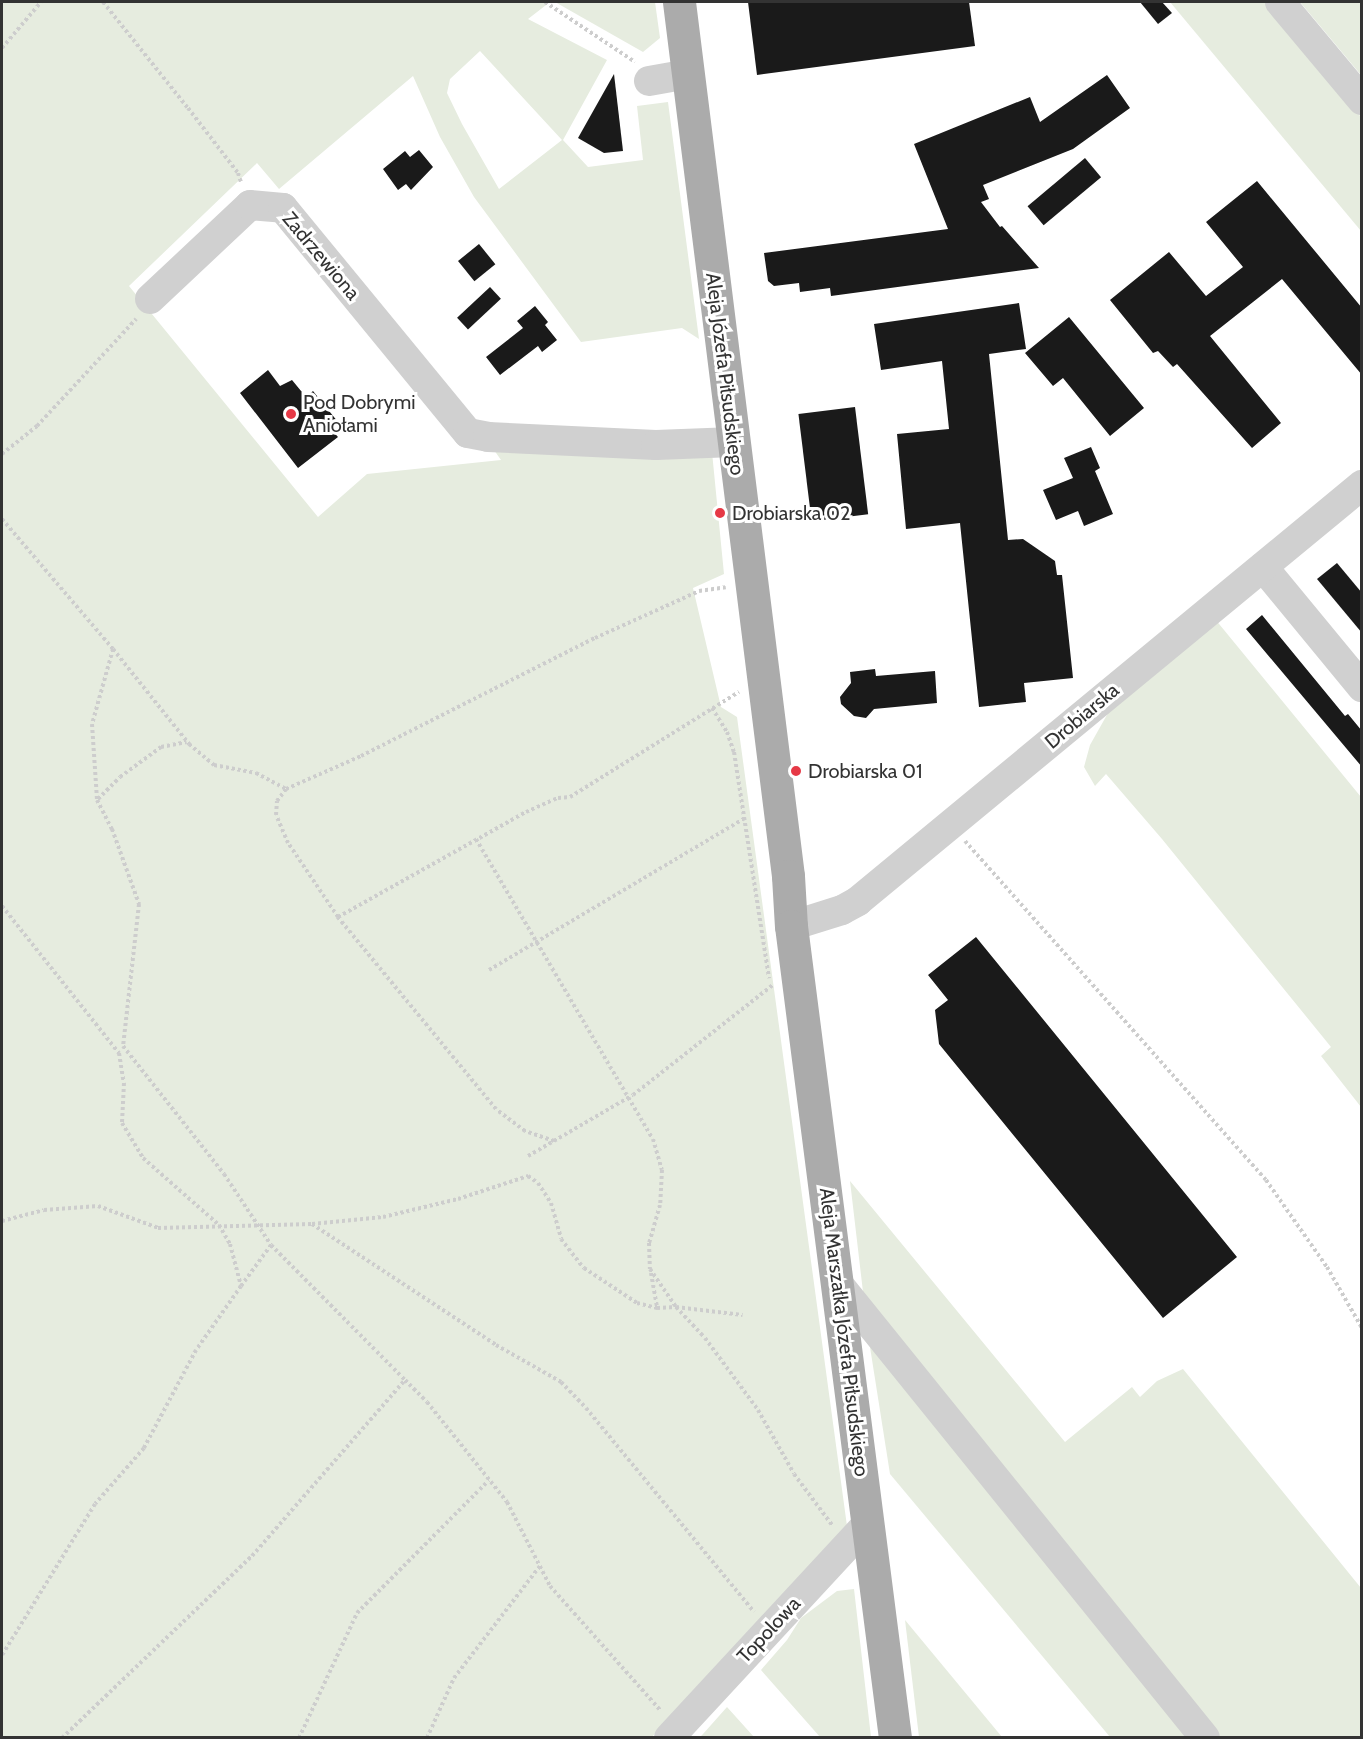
<!DOCTYPE html>
<html>
<head>
<meta charset="utf-8">
<style>
  body { margin:0 }
  #map { position:relative; width:1363px; height:1739px; overflow:hidden; background:#fff; font-family:Cabin,sans-serif }
  div>[style] { position:absolute }
  .green>* { inset:0; background:#e6ecdf }
  .building>* { inset:0; background:#1a1a1a; transform-origin:0 0 }
  .path>* { height:4px; margin-top:-2px; transform-origin:0; background:repeating-linear-gradient(90deg,#cdcdcd 0 3px,transparent 0 6px) }
  .minor>* { height:30px; margin:-15px; padding:0 15px; transform-origin:15px; border-radius:15px; background:#d0d0d0 }
  .major>* { height:33px; margin:-16.5px; padding:0 16.5px; transform-origin:16.5px; border-radius:16.5px; background:#ababab }
  .dots>* { width:16px; height:16px; translate:-50% -50%; box-sizing:border-box; border:3px solid #fff; border-radius:50% }
  span { translate:-50% -50%; white-space:nowrap; text-align:center; line-height:1.15; -webkit-text-stroke:6px #fff; paint-order:stroke }
  .street-label { font-size:20px; color:#333 }
  .poi-label { font-size:20px; color:#333 }
  .left { translate:0 -50%; text-align:left }
  .frame { position:absolute; inset:0; border:3px solid #333; pointer-events:none }
</style>
</head>
<body>
<div id="map">
  <div class="green">
    <i style="clip-path:polygon(evenodd,2px 2px,550px 2px,528px 19px,607px 60px,563px 140px,588px 167px,643px 160px,637px 106px,668px 102px,699px 339px,682px 328px,581px 342px,474px 197px,440px 137px,413px 76px,279px 189px,257px 163px,129px 286px,318px 517px,367px 474px,501px 460px,494px 450px,712px 452px,724px 574px,693px 588px,721px 707px,737px 717px,847px 1526px,652px 1737px,2px 1738px,2px 2px,480px 51px,562px 140px,499px 189px,462px 124px,447px 93px,450px 79px,480px 51px)"></i>
    <i style="clip-path:polygon(555px 2px,655px 2px,660px 38px,643px 52px)"></i>
    <i style="clip-path:polygon(1170px 2px,1265px 2px,1361px 117px,1361px 231px)"></i>
    <i style="clip-path:polygon(1300px 2px,1361px 2px,1361px 75px)"></i>
    <i style="clip-path:polygon(1215px 619px,1361px 797px,1361px 1107px,1321px 1056px,1331px 1047px,1162px 839px,1106px 774px,1095px 786px,1084px 767px,1090px 745px,1117px 697px)"></i>
    <i style="clip-path:polygon(850px 1181px,1065px 1442px,1132px 1387px,1140px 1397px,1157px 1381px,1183px 1369px,1361px 1588px,1361px 1737px,1219px 1737px,865px 1309px)"></i>
    <i style="clip-path:polygon(867px 1328px,1199px 1737px,1110px 1737px,890px 1474px)"></i>
    <i style="clip-path:polygon(854px 1589px,871px 1737px,820px 1737px,761px 1670px,787px 1640px,801px 1618px,837px 1591px)"></i>
    <i style="clip-path:polygon(905px 1620px,1002px 1737px,919px 1737px)"></i>
    <i style="clip-path:polygon(727px 1707px,754px 1737px,700px 1737px,703px 1734px)"></i>
  </div>
  <div class="building">
    <i style="clip-path:polygon(748px 2px,969px 2px,975px 46px,757px 75px)"></i>
    <i style="clip-path:polygon(1140px 2px,1162px 2px,1172px 13px,1158px 24px)"></i>
    <i style="clip-path:polygon(614px 74px,623px 151px,604px 153px,578px 138px)"></i>
    <i style="clip-path:polygon(1107px 75px,1130px 108px,1073px 149px,983px 185px,989px 199px,981px 202px,1000px 227px,1002px 226px,1039px 268px,831px 296px,830px 288px,800px 292px,799px 283px,774px 286px,768px 281px,764px 253px,948px 229px,914px 144px,1030px 97px,1040px 122px)"></i>
    <i style="clip-path:polygon(419px 150px,433px 167px,411px 190px,406px 184px,398px 190px,383px 169px,405px 151px,410px 157px)"></i>
    <i style="left:1085px;top:158px;width:25px;height:75px;rotate:50deg"></i>
    <i style="clip-path:polygon(1257px 181px,1362px 308px,1362px 375px,1282px 279px,1210px 336px,1281px 423px,1252px 448px,1177px 364px,1173px 367px,1158px 351px,1153px 353px,1110px 300px,1169px 252px,1206px 296px,1243px 267px,1206px 222px)"></i>
    <i style="left:479px;top:244px;width:26px;height:27px;rotate:51deg"></i>
    <i style="left:490px;top:287px;width:16px;height:45px;rotate:47deg"></i>
    <i style="clip-path:polygon(1019px 303px,1026px 349px,989px 354px,1008px 540px,1023px 539px,1055px 561px,1057px 575px,1062px 575px,1073px 678px,1024px 683px,1026px 702px,979px 707px,960px 523px,906px 529px,897px 434px,949px 429px,942px 361px,881px 370px,874px 324px)"></i>
    <i style="clip-path:polygon(535px 306px,548px 322px,545px 325px,557px 340px,542px 352px,538px 346px,500px 375px,486px 357px,523px 328px,517px 321px)"></i>
    <i style="clip-path:polygon(1069px 317px,1144px 408px,1110px 436px,1063px 378px,1053px 386px,1025px 353px)"></i>
    <i style="clip-path:polygon(268px 370px,280px 386px,292px 380px,306px 397px,313px 391px,338px 422px,330px 428px,338px 437px,298px 468px,240px 393px)"></i>
    <i style="left:855px;top:407px;width:108px;height:57px;rotate:83deg"></i>
    <i style="clip-path:polygon(1091px 447px,1100px 468px,1095px 471px,1113px 514px,1084px 526px,1078px 511px,1056px 520px,1043px 490px,1073px 478px,1064px 458px)"></i>
    <i style="clip-path:polygon(1337px 563px,1362px 593px,1362px 633px,1317px 579px)"></i>
    <i style="clip-path:polygon(1262px 615px,1345px 716px,1348px 714px,1362px 731px,1362px 767px,1246px 629px)"></i>
    <i style="clip-path:polygon(875px 669px,876px 676px,935px 671px,937px 703px,874px 709px,866px 718px,854px 716px,841px 704px,840px 697px,851px 683px,850px 672px)"></i>
    <i style="clip-path:polygon(976px 937px,1237px 1257px,1163px 1318px,939px 1044px,935px 1010px,948px 1000px,928px 975px)"></i>
  </div>
  <div class="path">
    <i style="left:103px;top:2px;width:136px;rotate:51.3deg"></i>
    <i style="left:188px;top:108px;width:82px;rotate:52.4deg"></i>
    <i style="left:238px;top:173px;width:9px;rotate:72deg"></i>
    <i style="left:545px;top:2px;width:108px;rotate:33.7deg"></i>
    <i style="left:2px;top:48px;width:60px;rotate:-49.7deg"></i>
    <i style="left:2px;top:454px;width:45px;rotate:-38.7deg"></i>
    <i style="left:37px;top:426px;width:146px;rotate:-47.2deg"></i>
    <i style="left:2px;top:519px;width:171px;rotate:49.5deg"></i>
    <i style="left:113px;top:649px;width:122px;rotate:51.3deg"></i>
    <i style="left:189px;top:744px;width:33px;rotate:40deg"></i>
    <i style="left:214px;top:765px;width:43px;rotate:10.8deg"></i>
    <i style="left:256px;top:773px;width:34px;rotate:28deg"></i>
    <i style="left:113px;top:649px;width:78px;rotate:105.6deg"></i>
    <i style="left:92px;top:724px;width:76px;rotate:86.2deg"></i>
    <i style="left:97px;top:800px;width:33px;rotate:63deg"></i>
    <i style="left:112px;top:829px;width:80px;rotate:70.2deg"></i>
    <i style="left:139px;top:904px;width:143px;rotate:96.4deg"></i>
    <i style="left:123px;top:1046px;width:163px;rotate:51.7deg"></i>
    <i style="left:224px;top:1174px;width:85px;rotate:56.5deg"></i>
    <i style="left:712px;top:708px;width:28px;rotate:58deg"></i>
    <i style="left:727px;top:732px;width:21px;rotate:71deg"></i>
    <i style="left:734px;top:752px;width:229px;rotate:81.2deg"></i>
    <i style="left:98px;top:799px;width:31px;rotate:-45deg"></i>
    <i style="left:120px;top:777px;width:51px;rotate:-36.2deg"></i>
    <i style="left:161px;top:747px;width:26px;rotate:-11deg"></i>
    <i style="left:476px;top:839px;width:348px;rotate:59.5deg"></i>
    <i style="left:653px;top:1139px;width:32px;rotate:74deg"></i>
    <i style="left:662px;top:1170px;width:35px;rotate:93deg"></i>
    <i style="left:660px;top:1205px;width:40px;rotate:106deg"></i>
    <i style="left:649px;top:1243px;width:26px;rotate:88deg"></i>
    <i style="left:650px;top:1269px;width:46px;rotate:55.6deg"></i>
    <i style="left:676px;top:1307px;width:42px;rotate:46.9deg"></i>
    <i style="left:705px;top:1338px;width:89px;rotate:53.6deg"></i>
    <i style="left:758px;top:1410px;width:73px;rotate:60.6deg"></i>
    <i style="left:794px;top:1474px;width:64px;rotate:53.3deg"></i>
    <i style="left:965px;top:841px;width:453px;rotate:48.4deg"></i>
    <i style="left:1266px;top:1180px;width:106px;rotate:55deg"></i>
    <i style="left:1327px;top:1267px;width:70px;rotate:60.2deg"></i>
    <i style="left:2px;top:906px;width:188px;rotate:51.5deg"></i>
    <i style="left:119px;top:1053px;width:30px;rotate:81deg"></i>
    <i style="left:124px;top:1083px;width:40px;rotate:92.9deg"></i>
    <i style="left:122px;top:1123px;width:41px;rotate:59deg"></i>
    <i style="left:143px;top:1158px;width:101px;rotate:41.4deg"></i>
    <i style="left:219px;top:1225px;width:22px;rotate:60deg"></i>
    <i style="left:230px;top:1244px;width:43px;rotate:75.3deg"></i>
    <i style="left:241px;top:1286px;width:78px;rotate:125.1deg"></i>
    <i style="left:196px;top:1350px;width:111px;rotate:118deg"></i>
    <i style="left:144px;top:1448px;width:74px;rotate:131.2deg"></i>
    <i style="left:95px;top:1504px;width:177px;rotate:121.6deg"></i>
    <i style="left:338px;top:917px;width:215px;rotate:-29.2deg"></i>
    <i style="left:526px;top:812px;width:35px;rotate:-24deg"></i>
    <i style="left:558px;top:798px;width:12px;rotate:-5deg"></i>
    <i style="left:570px;top:797px;width:199px;rotate:-31.9deg"></i>
    <i style="left:489px;top:970px;width:298px;rotate:-30.7deg"></i>
    <i style="left:554px;top:1141px;width:31px;rotate:-161deg"></i>
    <i style="left:525px;top:1131px;width:36px;rotate:-143deg"></i>
    <i style="left:496px;top:1109px;width:249px;rotate:-129.5deg"></i>
    <i style="left:338px;top:917px;width:89px;rotate:-124deg"></i>
    <i style="left:288px;top:843px;width:30px;rotate:-113deg"></i>
    <i style="left:276px;top:815px;width:14px;rotate:-86deg"></i>
    <i style="left:277px;top:801px;width:15px;rotate:-53deg"></i>
    <i style="left:286px;top:789px;width:82px;rotate:-23.7deg"></i>
    <i style="left:361px;top:756px;width:262px;rotate:-26.8deg"></i>
    <i style="left:595px;top:638px;width:114px;rotate:-24.3deg"></i>
    <i style="left:699px;top:591px;width:27px;rotate:-8deg"></i>
    <i style="left:528px;top:1156px;width:121px;rotate:-30.2deg"></i>
    <i style="left:633px;top:1095px;width:178px;rotate:-38.2deg"></i>
    <i style="left:2px;top:1221px;width:43px;rotate:-14.7deg"></i>
    <i style="left:44px;top:1210px;width:54px;rotate:-4.2deg"></i>
    <i style="left:98px;top:1206px;width:64px;rotate:20.1deg"></i>
    <i style="left:158px;top:1228px;width:154px;rotate:-1.5deg"></i>
    <i style="left:312px;top:1224px;width:220px;rotate:33.3deg"></i>
    <i style="left:496px;top:1345px;width:75px;rotate:29.6deg"></i>
    <i style="left:561px;top:1382px;width:36px;rotate:46deg"></i>
    <i style="left:586px;top:1408px;width:264px;rotate:50.5deg"></i>
    <i style="left:312px;top:1224px;width:71px;rotate:-5.6deg"></i>
    <i style="left:383px;top:1217px;width:77px;rotate:-13.5deg"></i>
    <i style="left:458px;top:1199px;width:74px;rotate:-18.2deg"></i>
    <i style="left:528px;top:1176px;width:12px;rotate:35deg"></i>
    <i style="left:538px;top:1183px;width:24px;rotate:57deg"></i>
    <i style="left:551px;top:1203px;width:37px;rotate:74deg"></i>
    <i style="left:561px;top:1239px;width:37px;rotate:52deg"></i>
    <i style="left:584px;top:1268px;width:64px;rotate:33.4deg"></i>
    <i style="left:637px;top:1303px;width:21px;rotate:14deg"></i>
    <i style="left:657px;top:1308px;width:19px;rotate:-3deg"></i>
    <i style="left:676px;top:1307px;width:67px;rotate:6.8deg"></i>
    <i style="left:651px;top:1273px;width:36px;rotate:80deg"></i>
    <i style="left:241px;top:1286px;width:51px;rotate:-53.8deg"></i>
    <i style="left:271px;top:1245px;width:190px;rotate:45.2deg"></i>
    <i style="left:405px;top:1380px;width:31px;rotate:45deg"></i>
    <i style="left:427px;top:1402px;width:128px;rotate:51.3deg"></i>
    <i style="left:507px;top:1502px;width:94px;rotate:62.9deg"></i>
    <i style="left:550px;top:1586px;width:167px;rotate:48.4deg"></i>
    <i style="left:62px;top:1738px;width:263px;rotate:-43.8deg"></i>
    <i style="left:252px;top:1556px;width:233px;rotate:-49deg"></i>
    <i style="left:299px;top:1738px;width:138px;rotate:-65.1deg"></i>
    <i style="left:357px;top:1613px;width:187px;rotate:-45.2deg"></i>
    <i style="left:427px;top:1738px;width:66px;rotate:-65.8deg"></i>
    <i style="left:454px;top:1678px;width:141px;rotate:-52.5deg"></i>
  </div>
  <div class="minor">
    <i style="left:1280px;top:2px;width:128px;rotate:50.1deg"></i>
    <i style="left:649px;top:81px;width:40px;rotate:-10deg"></i>
    <i style="left:150px;top:299px;width:137px;rotate:-43.2deg"></i>
    <i style="left:250px;top:205px;width:33px;rotate:5deg"></i>
    <i style="left:283px;top:208px;width:291px;rotate:50.6deg"></i>
    <i style="left:468px;top:433px;width:20px;rotate:11deg"></i>
    <i style="left:488px;top:437px;width:168px;rotate:2.7deg"></i>
    <i style="left:656px;top:445px;width:78px;rotate:-2.2deg"></i>
    <i style="left:1263px;top:567px;width:156px;rotate:50.5deg"></i>
    <i style="left:791px;top:926px;width:53px;rotate:-17.4deg"></i>
    <i style="left:842px;top:910px;width:18px;rotate:-29deg"></i>
    <i style="left:858px;top:901px;width:654px;rotate:-39.54deg"></i>
    <i style="left:839px;top:1285px;width:582px;rotate:51.06deg"></i>
    <i style="left:669px;top:1738px;width:293px;rotate:-47.2deg"></i>
  </div>
  <div class="major">
    <i style="left:679px;top:2px;width:881px;rotate:82.89deg"></i>
    <i style="left:788px;top:876px;width:50px;rotate:86.6deg"></i>
    <i style="left:791px;top:926px;width:819px;rotate:82.7deg"></i>
  </div>
  <div class="dots">
    <i style="left:291px;top:414px;background:#e63946"></i>
    <i style="left:720px;top:513px;background:#e63946"></i>
    <i style="left:796px;top:771px;background:#e63946"></i>
  </div>
  <div class="street-label">
    <span style="left:321px;top:256px;rotate:50deg">Zadrzewiona</span>
    <span style="left:725px;top:374px;rotate:83deg">Aleja Józefa Piłsudskiego</span>
    <span style="left:1082px;top:716px;rotate:-40deg">Drobiarska</span>
    <span style="left:844px;top:1332px;rotate:83deg">Aleja Marszałka Józefa Piłsudskiego</span>
    <span style="left:769px;top:1630px;rotate:-47deg">Topolowa</span>
  </div>
  <div class="poi-label">
    <span class="left" style="left:303px;top:414px">Pod Dobrymi<br>Aniołami</span>
    <span class="left" style="left:732px;top:513px">Drobiarska 02</span>
    <span class="left" style="left:808px;top:771px">Drobiarska 01</span>
  </div>
  <div class="frame"></div>
</div>
</body>
</html>
